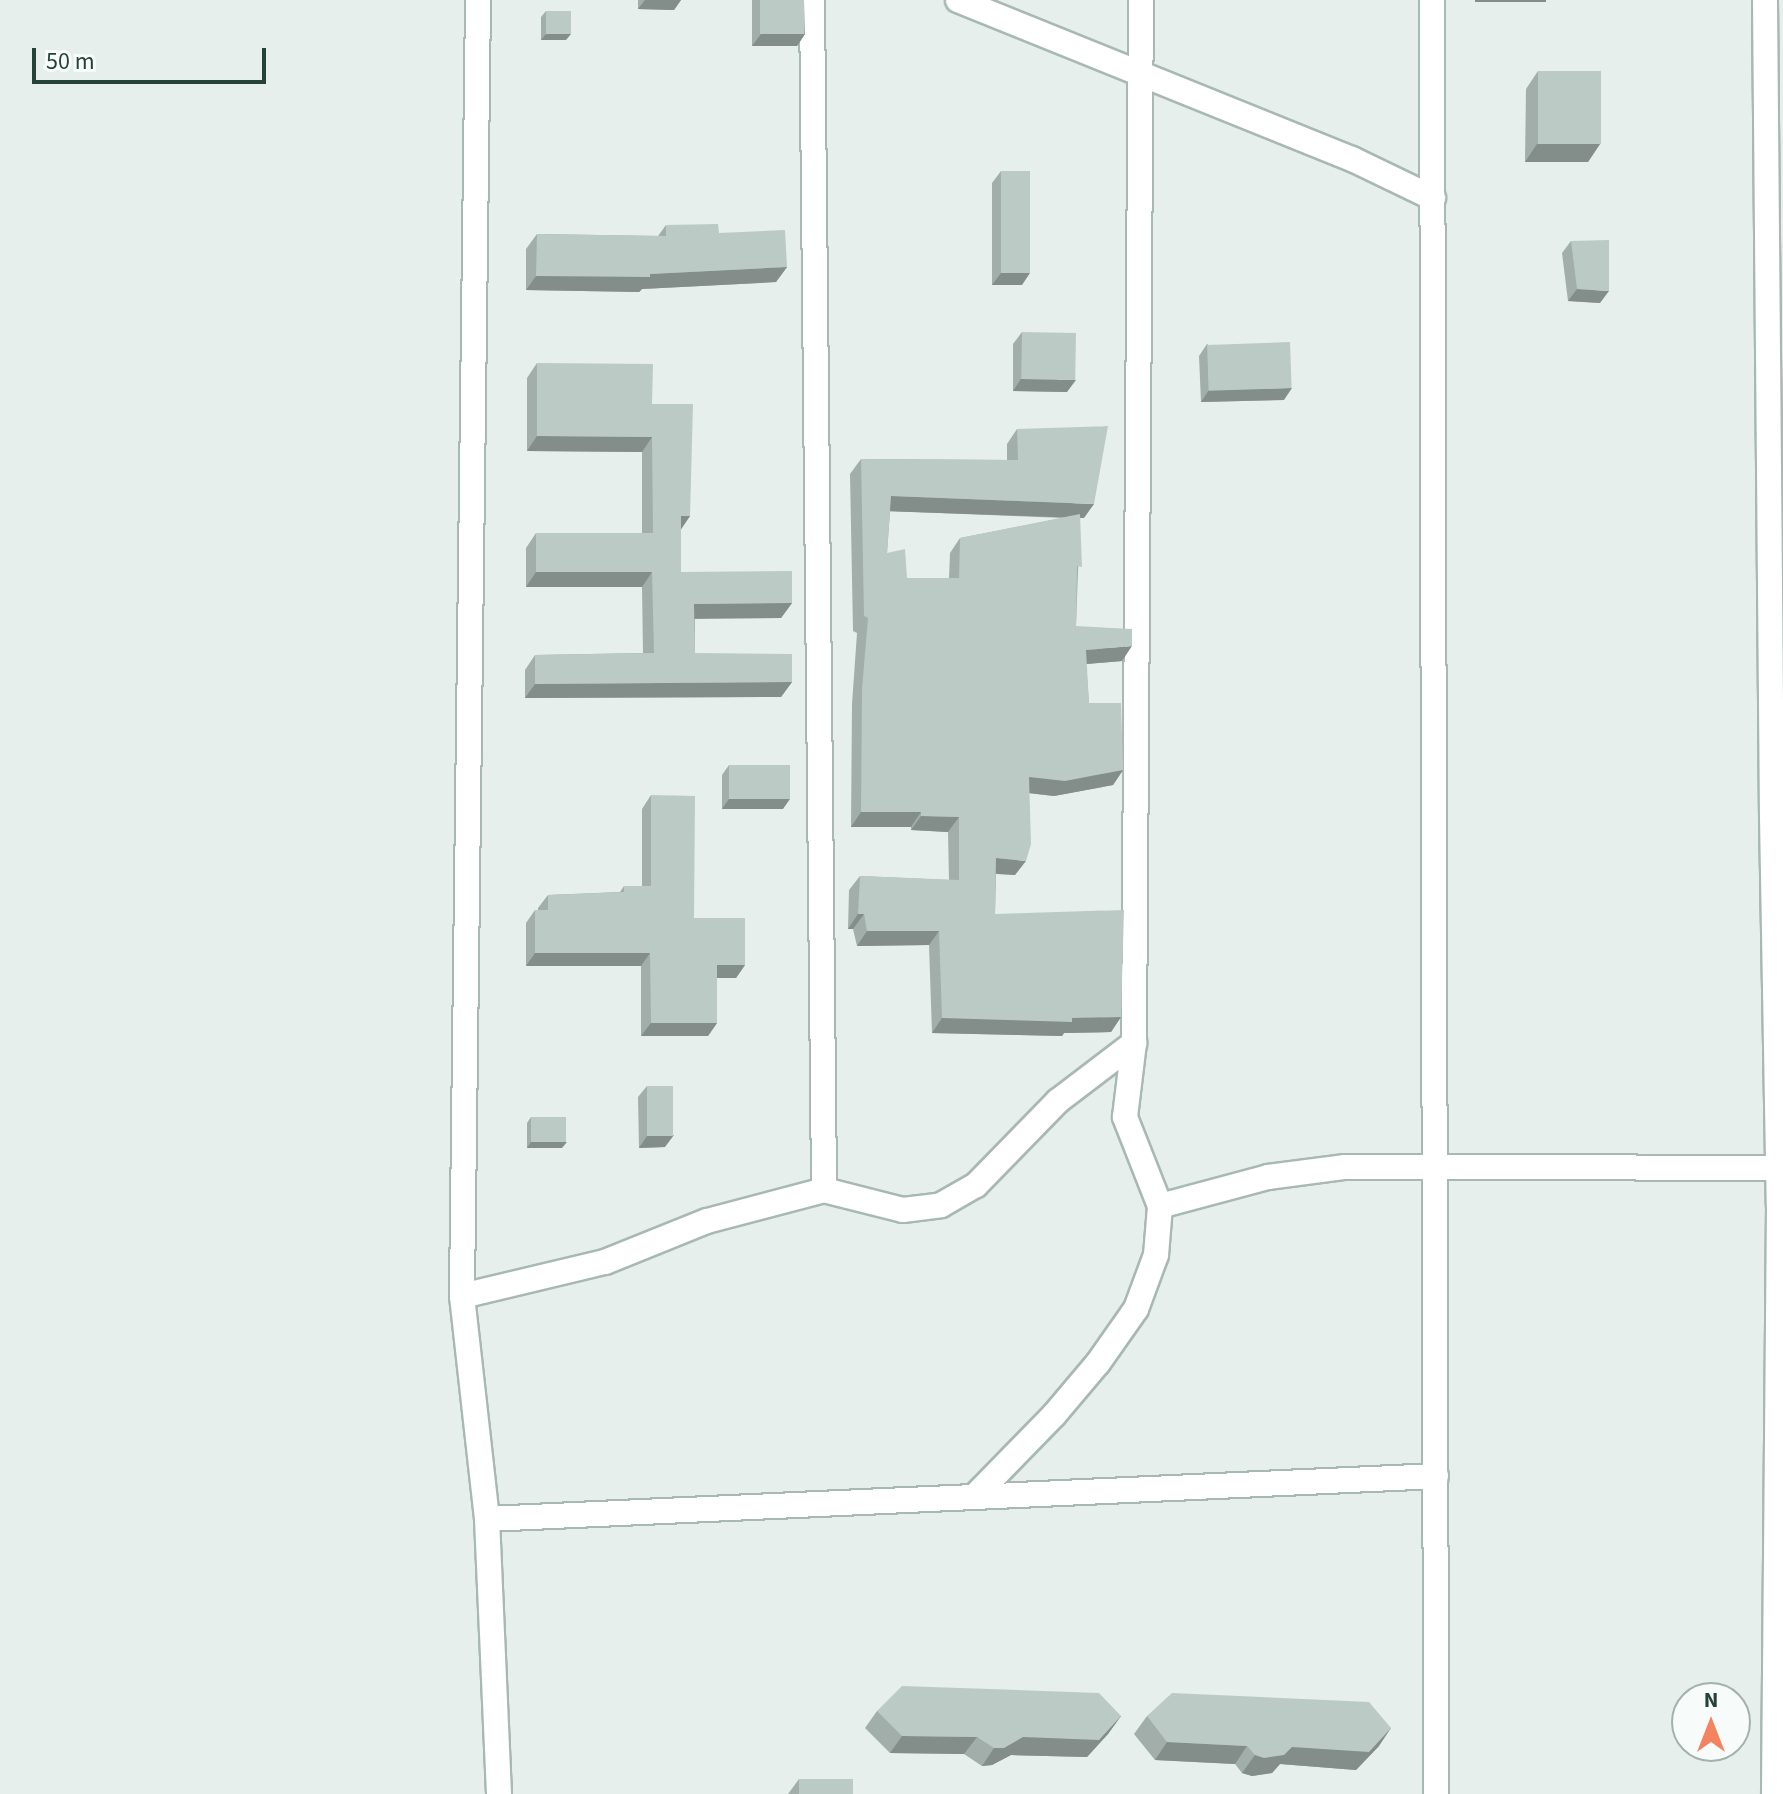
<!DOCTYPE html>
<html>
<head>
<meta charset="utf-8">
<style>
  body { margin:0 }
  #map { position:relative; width:1783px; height:1794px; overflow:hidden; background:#e6efeb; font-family:"Source Sans 3",sans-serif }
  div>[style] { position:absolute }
  .roads { filter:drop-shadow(2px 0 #a8b8b2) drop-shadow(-2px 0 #a8b8b2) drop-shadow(0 2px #a8b8b2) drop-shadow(0 -2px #a8b8b2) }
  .minor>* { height:24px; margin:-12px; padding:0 12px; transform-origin:12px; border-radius:12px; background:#fff }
  .wall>* { inset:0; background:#a1aea9 }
  .shaded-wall>* { inset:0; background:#838d89; transform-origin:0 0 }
  .building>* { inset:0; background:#bbcac4; transform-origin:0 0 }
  span { translate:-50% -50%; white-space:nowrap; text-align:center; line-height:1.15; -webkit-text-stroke:7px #f7fbf9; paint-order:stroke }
  .north { position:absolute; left:1671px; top:1682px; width:80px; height:80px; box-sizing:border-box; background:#f7fbf9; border:2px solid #a3b1ad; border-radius:50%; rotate:0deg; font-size:22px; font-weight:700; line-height:32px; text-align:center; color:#24423a }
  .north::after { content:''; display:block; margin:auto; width:28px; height:36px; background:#f4845f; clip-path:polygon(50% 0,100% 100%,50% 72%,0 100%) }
  .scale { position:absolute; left:32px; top:48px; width:234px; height:36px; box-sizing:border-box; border:4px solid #24423a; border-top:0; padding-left:10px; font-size:24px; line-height:28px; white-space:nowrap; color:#24423a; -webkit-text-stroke:6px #f7fbf9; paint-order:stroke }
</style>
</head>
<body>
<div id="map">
  <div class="roads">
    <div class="minor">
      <i style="left:478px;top:0;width:1296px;rotate:90.71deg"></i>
      <i style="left:462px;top:1296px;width:224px;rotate:83.6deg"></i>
      <i style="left:487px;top:1519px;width:275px;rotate:87.5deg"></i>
      <i style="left:812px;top:0;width:1190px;rotate:89.42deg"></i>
      <i style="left:958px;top:0;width:425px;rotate:22deg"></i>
      <i style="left:1352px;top:159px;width:90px;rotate:25.7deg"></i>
      <i style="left:1432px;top:0;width:1794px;rotate:89.87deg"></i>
      <i style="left:1765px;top:0;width:817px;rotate:89.51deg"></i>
      <i style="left:1772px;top:817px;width:388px;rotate:89deg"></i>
      <i style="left:1779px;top:1205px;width:589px;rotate:90.49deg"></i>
      <i style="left:1160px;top:1206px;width:112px;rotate:-15deg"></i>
      <i style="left:1268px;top:1177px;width:78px;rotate:-7.4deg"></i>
      <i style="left:1345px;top:1167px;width:433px;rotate:0.1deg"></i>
      <i style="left:462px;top:1296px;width:147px;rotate:-13.4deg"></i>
      <i style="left:605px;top:1262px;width:110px;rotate:-21.9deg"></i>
      <i style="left:707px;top:1221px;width:121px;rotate:-14.8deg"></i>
      <i style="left:824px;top:1190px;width:81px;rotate:14.2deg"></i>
      <i style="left:903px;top:1210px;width:38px;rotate:-7deg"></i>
      <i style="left:941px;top:1205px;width:40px;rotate:-29.7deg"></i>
      <i style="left:976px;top:1185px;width:117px;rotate:-45.7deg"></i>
      <i style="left:1058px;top:1101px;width:96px;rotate:-37.3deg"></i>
      <i style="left:974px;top:1497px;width:115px;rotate:-45.7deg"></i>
      <i style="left:1054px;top:1415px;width:68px;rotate:-49.8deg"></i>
      <i style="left:1098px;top:1363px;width:66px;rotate:-54.9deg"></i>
      <i style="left:1136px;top:1309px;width:58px;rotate:-69.7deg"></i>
      <i style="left:1156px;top:1255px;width:49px;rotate:-85.3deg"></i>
      <i style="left:1160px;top:1206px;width:96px;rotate:-111.5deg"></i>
      <i style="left:1125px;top:1117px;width:75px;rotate:-83.1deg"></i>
      <i style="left:1134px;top:1043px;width:1043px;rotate:-89.62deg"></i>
      <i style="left:487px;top:1519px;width:950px;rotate:-2.59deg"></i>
    </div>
  </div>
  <div class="wall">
    <i style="clip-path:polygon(638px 0,681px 0,674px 10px,638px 9px)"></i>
    <i style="clip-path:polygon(752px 0,804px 0,805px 34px,797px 46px,752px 46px)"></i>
    <i style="clip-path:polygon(546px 11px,566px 40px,541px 40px,541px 17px)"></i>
    <i style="clip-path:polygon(1538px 71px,1600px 144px,1588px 162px,1525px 162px,1526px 89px)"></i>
    <i style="clip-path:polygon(1001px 171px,1022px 285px,992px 285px,992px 183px)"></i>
    <i style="clip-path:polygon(666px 225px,719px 233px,787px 267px,776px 282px,642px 289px,639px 292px,526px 290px,526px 249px,537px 234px,658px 236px)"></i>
    <i style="clip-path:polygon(1571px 241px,1600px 303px,1568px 301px,1562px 253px)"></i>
    <i style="clip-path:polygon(1022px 332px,1067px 392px,1013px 391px,1013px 344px)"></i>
    <i style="clip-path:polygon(1207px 344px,1284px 400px,1201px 402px,1199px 356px)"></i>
    <i style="clip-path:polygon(537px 363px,652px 404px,690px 516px,681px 528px,681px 572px,792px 603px,781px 618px,695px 618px,695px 653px,792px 682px,781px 697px,525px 698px,525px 670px,535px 655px,643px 653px,642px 587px,526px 587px,526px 548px,536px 533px,642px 533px,642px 452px,527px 451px,527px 378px)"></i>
    <i style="clip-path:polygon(evenodd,1017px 429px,1084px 518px,1080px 518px,1076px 626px,1122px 661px,1086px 664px,1089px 703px,1123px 770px,1113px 785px,1054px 796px,1029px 793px,1015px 875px,996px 874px,995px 914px,1121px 1017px,1111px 1032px,1064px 1033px,1062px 1036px,932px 1033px,929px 945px,857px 946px,853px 929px,848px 929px,849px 890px,860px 876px,949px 880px,948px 832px,911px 830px,911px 827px,851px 827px,852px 704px,857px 633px,853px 631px,850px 474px,861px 459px,1007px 460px,1007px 444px,1017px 429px,890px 511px,1063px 518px,960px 538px,950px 553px,949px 578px,907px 578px,887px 553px,890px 511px)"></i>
    <i style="clip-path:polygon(729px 765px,783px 809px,722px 809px,722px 775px)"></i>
    <i style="clip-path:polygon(651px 795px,694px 918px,745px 965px,736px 978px,717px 978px,717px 1023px,708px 1036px,641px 1036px,641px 966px,526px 966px,526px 923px,535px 910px,538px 910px,538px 908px,548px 895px,620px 892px,624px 886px,642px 886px,642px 809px)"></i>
    <i style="clip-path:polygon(647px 1086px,665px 1147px,639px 1148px,638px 1097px)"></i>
    <i style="clip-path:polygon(531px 1117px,562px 1148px,527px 1148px,527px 1123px)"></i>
    <i style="clip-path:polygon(877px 1711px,1121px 1716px,1108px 1734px,1087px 1757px,1011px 1755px,992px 1765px,982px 1766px,964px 1754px,890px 1753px,865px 1728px)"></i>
    <i style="clip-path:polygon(1147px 1716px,1379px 1746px,1356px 1770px,1280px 1764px,1272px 1773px,1252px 1776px,1242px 1773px,1235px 1764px,1155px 1760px,1134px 1734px)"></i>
    <i style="clip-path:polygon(799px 1779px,853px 1794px,788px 1794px)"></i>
  </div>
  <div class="shaded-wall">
    <i style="clip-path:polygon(645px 0,681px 0,674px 10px,638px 9px)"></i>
    <i style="left:1475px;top:0;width:71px;height:2px"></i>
    <i style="clip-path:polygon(546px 34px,571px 34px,566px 40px,541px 40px)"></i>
    <i style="clip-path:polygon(761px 34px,805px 34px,797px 46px,752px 46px)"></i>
    <i style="clip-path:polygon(1537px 144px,1600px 144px,1588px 162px,1525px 162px)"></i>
    <i style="clip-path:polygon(787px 267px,776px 282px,642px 289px,639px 292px,526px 290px,536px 276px,650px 274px)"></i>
    <i style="clip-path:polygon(1001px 273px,1030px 273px,1022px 285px,992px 285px)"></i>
    <i style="clip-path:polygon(1577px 289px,1609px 291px,1600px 303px,1568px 301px)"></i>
    <i style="clip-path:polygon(1021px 379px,1076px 380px,1067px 392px,1013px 391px)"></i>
    <i style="clip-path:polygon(1292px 388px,1284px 400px,1201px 402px,1209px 390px)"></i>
    <i style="clip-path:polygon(537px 436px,652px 437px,642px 452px,527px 451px)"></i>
    <i style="clip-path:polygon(891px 496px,1094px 504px,1084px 518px,881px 511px)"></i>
    <i style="clip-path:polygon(681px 516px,690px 516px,680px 531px)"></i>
    <i style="clip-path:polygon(536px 572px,652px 572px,642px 587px,526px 587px)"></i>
    <i style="clip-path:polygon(792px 603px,781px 618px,684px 619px,694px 604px)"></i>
    <i style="clip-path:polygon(1132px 646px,1122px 661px,1075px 665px,1086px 650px)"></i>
    <i style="clip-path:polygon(792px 682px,781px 697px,525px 698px,535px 684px)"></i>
    <i style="clip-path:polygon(1123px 770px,1113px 785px,1054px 796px,1019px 792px,1029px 777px)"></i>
    <i style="clip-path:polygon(729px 799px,790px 799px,783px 809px,722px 809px)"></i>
    <i style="clip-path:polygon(861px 812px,921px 812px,911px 827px,851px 827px)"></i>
    <i style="clip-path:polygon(921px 816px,959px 817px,948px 832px,911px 830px)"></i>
    <i style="clip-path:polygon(996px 858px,1026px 861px,1015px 875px,986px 873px)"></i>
    <i style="clip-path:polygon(858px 914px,864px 914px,853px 929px,848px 929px)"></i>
    <i style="clip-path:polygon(867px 931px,939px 931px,929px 945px,857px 946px)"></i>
    <i style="clip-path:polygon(535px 953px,650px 953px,641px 966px,526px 966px)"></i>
    <i style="clip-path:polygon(717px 965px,745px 965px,736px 978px,708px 978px)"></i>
    <i style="clip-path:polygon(1121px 1017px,1111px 1032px,1064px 1033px,1062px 1036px,932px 1033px,942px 1018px)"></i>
    <i style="clip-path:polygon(651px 1023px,717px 1023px,708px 1036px,641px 1036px)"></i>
    <i style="clip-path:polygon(674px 1135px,665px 1147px,639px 1148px,647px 1136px)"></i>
    <i style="clip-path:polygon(531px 1142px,567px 1142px,562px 1148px,527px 1148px)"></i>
    <i style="clip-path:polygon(1121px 1716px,1108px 1734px,1087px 1757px,1011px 1755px,992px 1765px,982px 1766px,994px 1748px,1023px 1737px)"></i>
    <i style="clip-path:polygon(1391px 1728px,1379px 1746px,1356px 1770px,1280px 1764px,1272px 1773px,1252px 1776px,1242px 1773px,1255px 1755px,1292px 1747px)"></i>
    <i style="clip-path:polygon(902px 1736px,977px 1737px,964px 1754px,890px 1753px)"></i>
    <i style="clip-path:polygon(1167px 1742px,1247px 1746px,1235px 1764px,1155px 1760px)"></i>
  </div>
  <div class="building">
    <i style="left:760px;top:0;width:44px;height:34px"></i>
    <i style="left:546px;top:11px;width:25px;height:23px"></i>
    <i style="left:1538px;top:71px;width:63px;height:73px"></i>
    <i style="left:1001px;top:171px;width:29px;height:102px"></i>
    <i style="clip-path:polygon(718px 224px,719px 233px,785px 230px,787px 267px,650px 274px,650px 277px,536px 276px,537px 234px,666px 236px,666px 225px)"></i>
    <i style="clip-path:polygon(1609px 240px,1609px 291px,1577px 289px,1571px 241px)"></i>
    <i style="left:1022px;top:332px;width:54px;height:47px;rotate:1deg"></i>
    <i style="left:1290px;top:342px;width:46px;height:83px;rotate:88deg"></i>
    <i style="clip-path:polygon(537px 363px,653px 364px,652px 404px,693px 404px,690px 516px,681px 516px,681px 572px,792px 571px,792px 603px,694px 604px,695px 653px,792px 654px,792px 682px,535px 684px,535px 655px,654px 653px,652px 572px,536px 572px,536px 533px,653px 533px,652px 437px,537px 436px)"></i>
    <i style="clip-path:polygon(1108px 426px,1094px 504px,891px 496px,887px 553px,905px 549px,907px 578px,959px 578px,960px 538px,1080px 514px,1082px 567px,1077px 566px,1076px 626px,1132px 629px,1132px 646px,1086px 650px,1089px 703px,1121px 703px,1123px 770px,1065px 781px,1029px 777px,1031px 844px,1026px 861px,996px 858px,995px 914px,1124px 910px,1121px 1017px,1072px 1018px,1072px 1022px,942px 1018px,939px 931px,867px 931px,864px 914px,858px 914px,860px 876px,959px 880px,959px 817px,921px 816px,921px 812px,861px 812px,862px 689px,868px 618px,864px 616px,861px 459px,1018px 460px,1017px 429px)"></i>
    <i style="left:729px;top:765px;width:61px;height:34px"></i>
    <i style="clip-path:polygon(651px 795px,695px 796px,694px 918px,745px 918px,745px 965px,717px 965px,717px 1023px,651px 1023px,650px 953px,535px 953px,535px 910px,548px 910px,548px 895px,624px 892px,624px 886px,651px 886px)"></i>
    <i style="left:647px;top:1086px;width:26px;height:50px"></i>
    <i style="left:531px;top:1117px;width:35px;height:25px"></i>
    <i style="clip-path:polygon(902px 1686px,1099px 1693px,1121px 1716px,1099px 1740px,1023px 1737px,1004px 1748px,994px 1748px,977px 1737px,902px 1736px,877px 1711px)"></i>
    <i style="clip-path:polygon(1172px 1693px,1369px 1702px,1391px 1728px,1369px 1752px,1292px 1747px,1284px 1755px,1264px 1758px,1255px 1755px,1247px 1746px,1167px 1742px,1147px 1716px)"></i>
    <i style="left:799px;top:1779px;width:54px;height:15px"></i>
  </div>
  <div class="north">N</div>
  <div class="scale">50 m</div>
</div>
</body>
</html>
